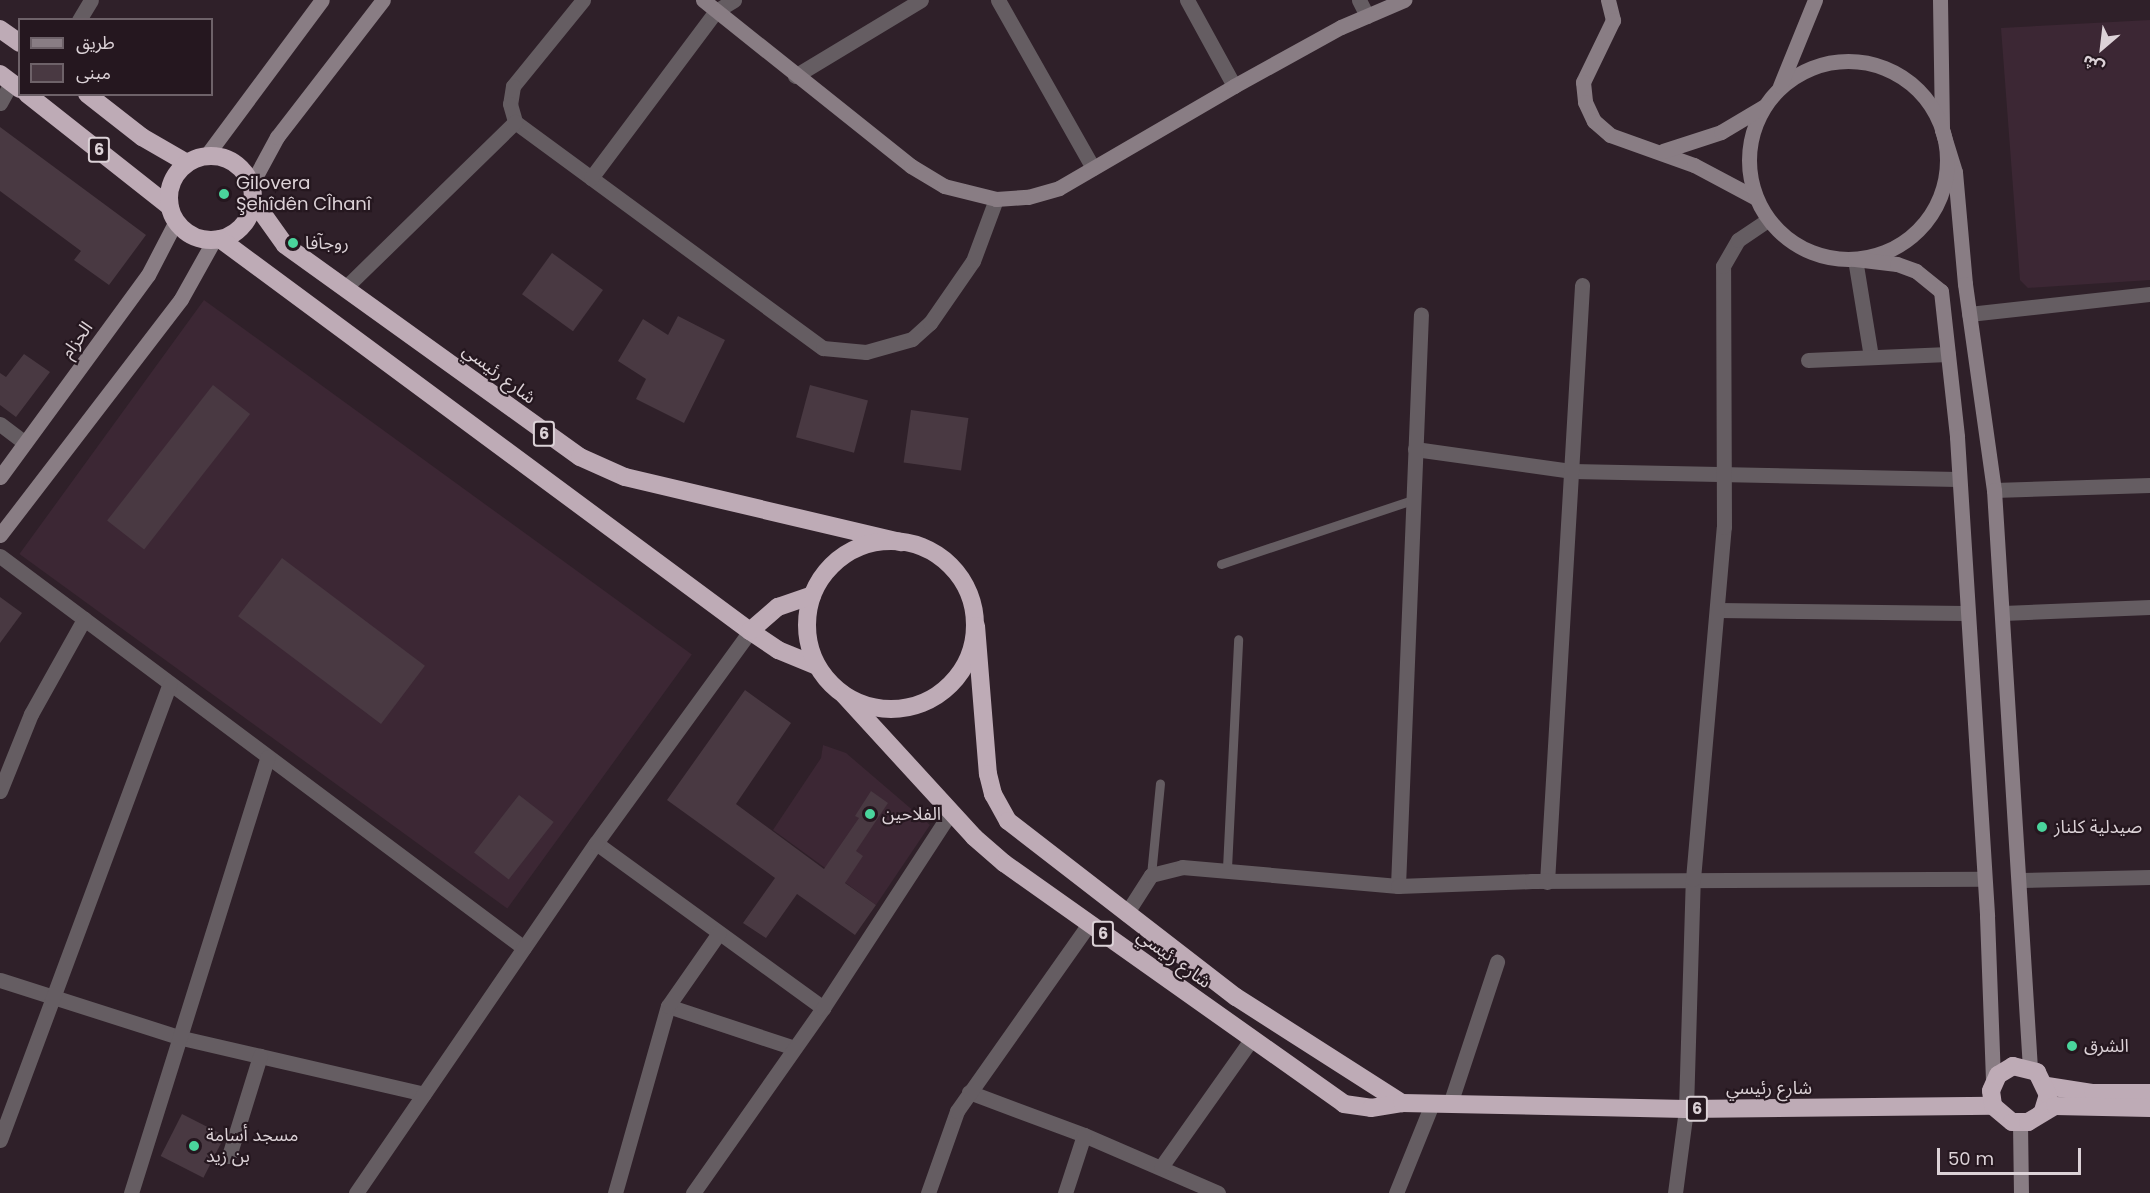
<!DOCTYPE html>
<html>
<head>
<meta charset="utf-8">
<style>
  body { margin:0 }
  #map { position:relative; width:2150px; height:1193px; overflow:hidden; background:#2f2029; font-family:Poppins,"Noto Sans Arabic",sans-serif }
  div>[style] { position:absolute }
  .built>* { inset:0; background:#3c2734; transform-origin:0 0 }
  .building>* { inset:0; background:#493942; transform-origin:0 0 }
  .lane>* { height:9px; margin:-4.5px; padding:0 4.5px; transform-origin:4.5px; border-radius:4.5px; background:#655d62 }
  .street>* { height:15px; margin:-7.5px; padding:0 7.5px; transform-origin:7.5px; border-radius:7.5px; background:#655d62 }
  .secondary>* { height:15px; margin:-7.5px; padding:0 7.5px; transform-origin:7.5px; border-radius:7.5px; background:#897d84 }
  .secondary>.ring { margin:-7.5px; padding:0; box-sizing:content-box; background:none; border:15px solid #897d84; border-radius:50% }
  .highway>* { height:18px; margin:-9px; padding:0 9px; transform-origin:9px; border-radius:9px; background:#beabb6 }
  .highway>.ring { margin:-9px; padding:0; box-sizing:content-box; background:none; border:18px solid #beabb6; border-radius:50% }
  .dots>* { width:16px; height:16px; translate:-50% -50%; box-sizing:border-box; border:3px solid #25171f; border-radius:50% }
  span { translate:-50% -50%; white-space:nowrap; text-align:center; line-height:1.15; -webkit-text-stroke:4.5px #25171f; paint-order:stroke }
  .shield-label span { padding:2px 4px; background:#25171f; border:2px solid; border-radius:4px; -webkit-text-stroke-width:0 }
  .shield-label { font-size:16px; color:#dcd2d7; font-weight:700 }
  .poi-label { font-size:18px; color:#dcd2d7 }
  .left { translate:0 -50%; text-align:left }
  .street-label { font-size:18px; color:#dcd2d7 }
  .legend { position:absolute; left:18px; top:18px; width:195px; height:78px; box-sizing:border-box; background:#25171f; border:2px solid #6e6269; margin:0; padding:8px 10px; list-style:none; font-size:18px; color:#dcd2d7 }
  .legend li { display:flex; align-items:center; gap:12px; height:30px }
  .legend b { width:30px; border:2px solid #6e6269 }
  .north { position:absolute; left:2072px; top:18px; width:60px; height:60px; -webkit-text-stroke:4px #25171f; paint-order:stroke; rotate:208deg; font-size:16px; font-weight:700; line-height:24px; text-align:center; color:#dcd2d7 }
  .north::after { content:''; display:block; margin:auto; width:21px; height:27px; background:#dcd2d7; clip-path:polygon(50% 0,100% 100%,50% 72%,0 100%) }
  .scale { position:absolute; left:1937px; top:1148px; width:144px; height:27px; box-sizing:border-box; border:3px solid #dcd2d7; border-top:0; padding-left:8px; font-size:18px; line-height:21px; white-space:nowrap; color:#dcd2d7; -webkit-text-stroke:4px #25171f; paint-order:stroke }
</style>
</head>
<body>
<div id="map">
  <div class="built">
    <i style="clip-path:polygon(2150px 20px,2150px 280px,2028px 288px,2020px 280px,2001px 28px)"></i>
    <i style="left:204px;top:300px;width:603px;height:314px;rotate:36deg"></i>
    <i style="clip-path:polygon(823px 745px,846px 753px,930px 825px,876px 905px,773px 830px,821px 758px)"></i>
  </div>
  <div class="building">
    <i style="clip-path:polygon(0 127px,146px 235px,109px 285px,74px 260px,81px 251px,0 191px)"></i>
    <i style="left:552px;top:253px;width:63px;height:51px;rotate:36deg"></i>
    <i style="clip-path:polygon(678px 316px,725px 340px,684px 423px,636px 399px,646px 379px,618px 361px,643px 319px,668px 335px)"></i>
    <i style="clip-path:polygon(24px 354px,50px 372px,16px 417px,0 405px,0 373px,6px 377px)"></i>
    <i style="left:213px;top:385px;width:47px;height:172px;rotate:38deg"></i>
    <i style="left:810px;top:385px;width:60px;height:54px;rotate:15deg"></i>
    <i style="left:911px;top:410px;width:58px;height:53px;rotate:8deg"></i>
    <i style="left:282px;top:558px;width:179px;height:73px;rotate:37deg"></i>
    <i style="clip-path:polygon(0 597px,22px 613px,0 643px)"></i>
    <i style="clip-path:polygon(745px 690px,791px 723px,736px 804px,824px 869px,859px 818px,855px 816px,871px 791px,888px 803px,856px 851px,863px 856px,845px 883px,876px 905px,855px 935px,797px 894px,766px 938px,743px 923px,775px 878px,667px 800px)"></i>
    <i style="left:519px;top:795px;width:44px;height:73px;rotate:38deg"></i>
    <i style="left:182px;top:1114px;width:48px;height:47px;rotate:27deg"></i>
  </div>
  <div class="lane">
    <i style="left:1221px;top:564px;width:201px;rotate:-18.5deg"></i>
    <i style="left:1227px;top:868px;width:229px;rotate:-87.2deg"></i>
    <i style="left:1151px;top:875px;width:92px;rotate:-84.4deg"></i>
  </div>
  <div class="street">
    <i style="left:583px;top:0;width:111px;rotate:129.1deg"></i>
    <i style="left:513px;top:86px;width:18px;rotate:99deg"></i>
    <i style="left:510px;top:104px;width:19px;rotate:74deg"></i>
    <i style="left:515px;top:122px;width:382px;rotate:36.3deg"></i>
    <i style="left:823px;top:348px;width:43px;rotate:5.3deg"></i>
    <i style="left:866px;top:352px;width:48px;rotate:-15.8deg"></i>
    <i style="left:912px;top:339px;width:24px;rotate:-42deg"></i>
    <i style="left:930px;top:323px;width:75px;rotate:-55.3deg"></i>
    <i style="left:973px;top:261px;width:66px;rotate:-69.6deg"></i>
    <i style="left:998px;top:0;width:193px;rotate:60.5deg"></i>
    <i style="left:1187px;top:0;width:98px;rotate:61.3deg"></i>
    <i style="left:1359px;top:0;width:18px;rotate:63deg"></i>
    <i style="left:79px;top:20px;width:23px;rotate:-59deg"></i>
    <i style="left:795px;top:76px;width:147px;rotate:-31.1deg"></i>
    <i style="left:0;top:103px;width:23px;rotate:-61deg"></i>
    <i style="left:591px;top:178px;width:209px;rotate:-53.2deg"></i>
    <i style="left:716px;top:11px;width:21px;rotate:-31deg"></i>
    <i style="left:1855px;top:259px;width:99px;rotate:80.7deg"></i>
    <i style="left:347px;top:286px;width:235px;rotate:-44.3deg"></i>
    <i style="left:1969px;top:314px;width:182px;rotate:-6.3deg"></i>
    <i style="left:1808px;top:360px;width:140px;rotate:-2.5deg"></i>
    <i style="left:0;top:424px;width:31px;rotate:37deg"></i>
    <i style="left:1415px;top:449px;width:159px;rotate:8deg"></i>
    <i style="left:1572px;top:471px;width:385px;rotate:1.2deg"></i>
    <i style="left:1994px;top:490px;width:156px;rotate:-1.8deg"></i>
    <i style="left:0;top:556px;width:654px;rotate:36.8deg"></i>
    <i style="left:1718px;top:610px;width:247px;rotate:0.7deg"></i>
    <i style="left:2003px;top:613px;width:147px;rotate:-2.3deg"></i>
    <i style="left:0;top:791px;width:83px;rotate:-68.1deg"></i>
    <i style="left:31px;top:714px;width:109px;rotate:-60.8deg"></i>
    <i style="left:596px;top:843px;width:281px;rotate:36deg"></i>
    <i style="left:2020px;top:880px;width:130px;rotate:-1.3deg"></i>
    <i style="left:1547px;top:882px;width:598px;rotate:-86.64deg"></i>
    <i style="left:1398px;top:886px;width:572px;rotate:-87.7deg"></i>
    <i style="left:1126px;top:914px;width:46px;rotate:-57.3deg"></i>
    <i style="left:1151px;top:875px;width:32px;rotate:-14deg"></i>
    <i style="left:1182px;top:867px;width:217px;rotate:5deg"></i>
    <i style="left:1398px;top:886px;width:134px;rotate:-2.1deg"></i>
    <i style="left:1532px;top:881px;width:452px;rotate:-0.3deg"></i>
    <i style="left:0;top:980px;width:191px;rotate:17.7deg"></i>
    <i style="left:182px;top:1038px;width:248px;rotate:13deg"></i>
    <i style="left:668px;top:1006px;width:133px;rotate:18.4deg"></i>
    <i style="left:969px;top:1092px;width:123px;rotate:20.5deg"></i>
    <i style="left:1084px;top:1135px;width:146px;rotate:23.4deg"></i>
    <i style="left:1450px;top:1104px;width:150px;rotate:-71.7deg"></i>
    <i style="left:0;top:1140px;width:487px;rotate:-69.6deg"></i>
    <i style="left:229px;top:1156px;width:105px;rotate:-72.8deg"></i>
    <i style="left:1161px;top:1167px;width:156px;rotate:-54.7deg"></i>
    <i style="left:131px;top:1193px;width:457px;rotate:-72.6deg"></i>
    <i style="left:356px;top:1193px;width:424px;rotate:-55.6deg"></i>
    <i style="left:596px;top:843px;width:262px;rotate:-54deg"></i>
    <i style="left:615px;top:1193px;width:194px;rotate:-74.2deg"></i>
    <i style="left:668px;top:1006px;width:89px;rotate:-55.1deg"></i>
    <i style="left:693px;top:1193px;width:226px;rotate:-54.9deg"></i>
    <i style="left:823px;top:1008px;width:234px;rotate:-56.9deg"></i>
    <i style="left:928px;top:1193px;width:87px;rotate:-70.5deg"></i>
    <i style="left:957px;top:1111px;width:229px;rotate:-54.8deg"></i>
    <i style="left:1065px;top:1193px;width:61px;rotate:-71.9deg"></i>
    <i style="left:1396px;top:1193px;width:96px;rotate:-68deg"></i>
    <i style="left:1675px;top:1193px;width:85px;rotate:-82.5deg"></i>
    <i style="left:1686px;top:1109px;width:230px;rotate:-88.3deg"></i>
    <i style="left:1693px;top:879px;width:353px;rotate:-85deg"></i>
    <i style="left:1724px;top:527px;width:261px;rotate:-90.2deg"></i>
    <i style="left:1723px;top:266px;width:30px;rotate:-60deg"></i>
    <i style="left:1738px;top:240px;width:36px;rotate:-34deg"></i>
  </div>
  <div class="secondary">
    <i style="left:703px;top:0;width:266px;rotate:38.6deg"></i>
    <i style="left:911px;top:166px;width:39px;rotate:31deg"></i>
    <i style="left:944px;top:186px;width:54px;rotate:14deg"></i>
    <i style="left:996px;top:199px;width:32px;rotate:-4deg"></i>
    <i style="left:1028px;top:197px;width:32px;rotate:-16deg"></i>
    <i style="left:1059px;top:188px;width:203px;rotate:-30.2deg"></i>
    <i style="left:1234px;top:86px;width:122px;rotate:-28.9deg"></i>
    <i style="left:1341px;top:27px;width:69px;rotate:-23.2deg"></i>
    <i style="left:1608px;top:0;width:21px;rotate:76deg"></i>
    <i style="left:1613px;top:20px;width:69px;rotate:115.8deg"></i>
    <i style="left:1583px;top:82px;width:20px;rotate:84deg"></i>
    <i style="left:1585px;top:102px;width:21px;rotate:65deg"></i>
    <i style="left:1594px;top:121px;width:21px;rotate:41deg"></i>
    <i style="left:1610px;top:135px;width:89px;rotate:19.7deg"></i>
    <i style="left:1694px;top:165px;width:70px;rotate:28deg"></i>
    <i style="left:1940px;top:0;width:130px;rotate:89.1deg"></i>
    <i style="left:1942px;top:130px;width:44px;rotate:72.8deg"></i>
    <i style="left:1955px;top:172px;width:112px;rotate:84.9deg"></i>
    <i style="left:1965px;top:284px;width:208px;rotate:82deg"></i>
    <i style="left:1994px;top:490px;width:579px;rotate:86.44deg"></i>
    <i class="ring" style="left:1749px;top:61px;width:183px;height:183px"></i>
    <i style="left:1780px;top:86px;width:93px;rotate:-67.9deg"></i>
    <i style="left:1663px;top:151px;width:61px;rotate:-18.1deg"></i>
    <i style="left:1721px;top:132px;width:49px;rotate:-30.8deg"></i>
    <i style="left:206px;top:156px;width:194px;rotate:-53.4deg"></i>
    <i style="left:251px;top:185px;width:55px;rotate:-61.6deg"></i>
    <i style="left:277px;top:137px;width:173px;rotate:-52.3deg"></i>
    <i style="left:1855px;top:259px;width:42px;rotate:6.8deg"></i>
    <i style="left:1897px;top:264px;width:20px;rotate:20deg"></i>
    <i style="left:1916px;top:271px;width:32px;rotate:39deg"></i>
    <i style="left:1941px;top:291px;width:147px;rotate:83.7deg"></i>
    <i style="left:1957px;top:437px;width:480px;rotate:86.4deg"></i>
    <i style="left:1987px;top:916px;width:167px;rotate:87.9deg"></i>
    <i style="left:0;top:477px;width:250px;rotate:-53.8deg"></i>
    <i style="left:148px;top:275px;width:61px;rotate:-62.6deg"></i>
    <i style="left:0;top:535px;width:297px;rotate:-52.5deg"></i>
    <i style="left:181px;top:299px;width:68px;rotate:-60.8deg"></i>
    <i style="left:2020px;top:1123px;width:70px;rotate:89.2deg"></i>
  </div>
  <div class="highway">
    <i style="left:0;top:29px;width:24px;rotate:35deg"></i>
    <i style="left:0;top:74px;width:25px;rotate:37deg"></i>
    <i style="left:27px;top:94px;width:182px;rotate:38.3deg"></i>
    <i style="left:87px;top:94px;width:70px;rotate:38deg"></i>
    <i style="left:142px;top:137px;width:52px;rotate:30deg"></i>
    <i class="ring" style="left:169px;top:156px;width:66px;height:66px"></i>
    <i style="left:253px;top:200px;width:55px;rotate:54.6deg"></i>
    <i style="left:285px;top:245px;width:363px;rotate:35.7deg"></i>
    <i style="left:580px;top:457px;width:49px;rotate:24deg"></i>
    <i style="left:625px;top:477px;width:284px;rotate:13.3deg"></i>
    <i style="left:220px;top:239px;width:659px;rotate:36.49deg"></i>
    <i style="left:750px;top:631px;width:34px;rotate:34deg"></i>
    <i style="left:778px;top:650px;width:42px;rotate:22.3deg"></i>
    <i class="ring" style="left:807px;top:541px;width:150px;height:150px"></i>
    <i style="left:976px;top:626px;width:148px;rotate:85.4deg"></i>
    <i style="left:988px;top:774px;width:21px;rotate:76deg"></i>
    <i style="left:993px;top:794px;width:31px;rotate:61deg"></i>
    <i style="left:1008px;top:821px;width:288px;rotate:37.7deg"></i>
    <i style="left:1236px;top:997px;width:197px;rotate:32.6deg"></i>
    <i style="left:750px;top:631px;width:37px;rotate:-41deg"></i>
    <i style="left:778px;top:607px;width:36px;rotate:-19deg"></i>
    <i style="left:844px;top:695px;width:193px;rotate:47.5deg"></i>
    <i style="left:974px;top:837px;width:40px;rotate:41deg"></i>
    <i style="left:1004px;top:863px;width:417px;rotate:35.3deg"></i>
    <i style="left:1344px;top:1104px;width:27px;rotate:8deg"></i>
    <i style="left:1371px;top:1108px;width:31px;rotate:-9deg"></i>
    <i style="left:1402px;top:1103px;width:284px;rotate:1.2deg"></i>
    <i style="left:1686px;top:1109px;width:307px;rotate:-0.6deg"></i>
    <i style="left:2047px;top:1086px;width:47px;rotate:8.7deg"></i>
    <i style="left:2093px;top:1093px;width:57px"></i>
    <i style="left:2043px;top:1111px;width:17px;rotate:-73deg"></i>
    <i style="left:2048px;top:1095px;width:25px;rotate:-116deg"></i>
    <i style="left:2037px;top:1072px;width:25px;rotate:-166deg"></i>
    <i style="left:2013px;top:1066px;width:17px;rotate:149deg"></i>
    <i style="left:1998px;top:1075px;width:17px;rotate:114deg"></i>
    <i style="left:1991px;top:1091px;width:15px;rotate:82deg"></i>
    <i style="left:1993px;top:1106px;width:25px;rotate:40deg"></i>
    <i style="left:2012px;top:1122px;width:16px"></i>
    <i style="left:2028px;top:1122px;width:31px;rotate:-31deg"></i>
    <i style="left:2055px;top:1106px;width:95px;rotate:1.2deg"></i>
  </div>
  <div class="dots">
    <i style="left:224px;top:194px;background:#4ad49c"></i>
    <i style="left:293px;top:243px;background:#4ad49c"></i>
    <i style="left:870px;top:814px;background:#4ad49c"></i>
    <i style="left:2042px;top:827px;background:#4ad49c"></i>
    <i style="left:2072px;top:1046px;background:#4ad49c"></i>
    <i style="left:194px;top:1146px;background:#4ad49c"></i>
  </div>
  <div class="shield-label">
    <span style="left:99px;top:150px">6</span>
    <span style="left:544px;top:434px">6</span>
    <span style="left:1103px;top:934px">6</span>
    <span style="left:1697px;top:1109px">6</span>
  </div>
  <div class="poi-label">
    <span class="left" style="left:236px;top:194px">Gilovera<br>Şehîdên CÎhanî</span>
    <span class="left" style="left:305px;top:243px">روجآفا</span>
    <span class="left" style="left:882px;top:814px">الفلاحين</span>
    <span class="left" style="left:2054px;top:827px">صيدلية كلناز</span>
    <span class="left" style="left:2084px;top:1046px">الشرق</span>
    <span class="left" style="left:206px;top:1146px">مسجد أسامة<br>بن زيد</span>
  </div>
  <div class="street-label">
    <span style="left:77px;top:340px;rotate:-54deg">الحزام</span>
    <span style="left:499px;top:374px;rotate:37deg">شارع رئيسي</span>
    <span style="left:1174px;top:959px;rotate:36deg">شارع رئيسي</span>
    <span style="left:1769px;top:1088px">شارع رئيسي</span>
  </div>
  <ul class="legend">
  <li><b style="height:8px;background:#897d84"></b>طريق</li>
  <li><b style="height:16px;background:#493942"></b>مبنى</li>
  </ul>
  <div class="north">ش</div>
  <div class="scale">50 m</div>
</div>
</body>
</html>
